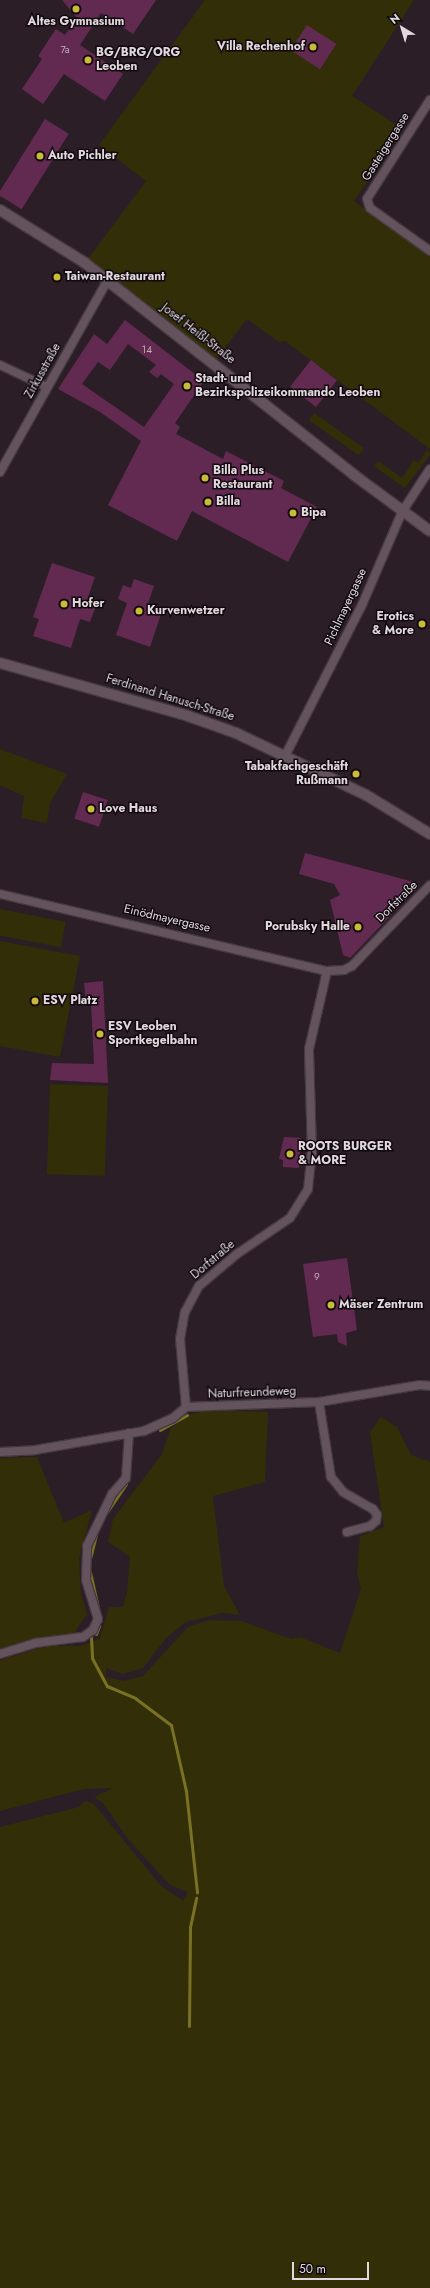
<!DOCTYPE html>
<html>
<head>
<meta charset="utf-8">
<style>
  body { margin:0 }
  #map { position:relative; width:430px; height:2288px; overflow:hidden; background:#2c1e27; font-family:Jost,sans-serif }
  div>[style] { position:absolute }
  .green>* { inset:0; background:#322e07; transform-origin:0 0 }
  .stream>* { height:3px; margin:-1.5px; padding:0 1.5px; transform-origin:1.5px; border-radius:1.5px; background:#7a7124 }
  .building>* { inset:0; background:#622a50; transform-origin:0 0 }
  .roads { filter:drop-shadow(1px 0 #453940) drop-shadow(-1px 0 #453940) drop-shadow(0 1px #453940) drop-shadow(0 -1px #453940) }
  .minor>* { height:8px; margin:-4px; padding:0 4px; transform-origin:4px; border-radius:4px; background:#64535d }
  .tertiary>* { height:10px; margin:-5px; padding:0 5px; transform-origin:5px; border-radius:5px; background:#64535d }
  .secondary>* { height:10px; margin:-5px; padding:0 5px; transform-origin:5px; border-radius:5px; background:#64535d }
  .dots>* { width:11px; height:11px; translate:-50% -50%; box-sizing:border-box; border:2px solid #100a0e; border-radius:50% }
  span { translate:-50% -50%; white-space:nowrap; text-align:center; line-height:1.15; -webkit-text-stroke:3px #100a0e; paint-order:stroke }
  .number-label { font-size:10px; color:#c1acb9 }
  .number-label span { -webkit-text-stroke-width:0 }
  .poi-label { font-size:12px; color:#e1d7dc; font-weight:700 }
  .right { translate:-100% -50%; text-align:right }
  .left { translate:0 -50%; text-align:left }
  .street-label { font-size:12px; color:#e1d7dc }
  .north { position:absolute; left:382px; top:8px; width:40px; height:40px; -webkit-text-stroke:3px #100a0e; paint-order:stroke; rotate:322deg; font-size:11px; font-weight:700; line-height:16px; text-align:center; color:#e1d7dc }
  .north::after { content:''; display:block; margin:auto; width:14px; height:18px; background:#e1d7dc; clip-path:polygon(50% 0,100% 100%,50% 72%,0 100%) }
  .scale { position:absolute; left:292px; top:2262px; width:77px; height:18px; box-sizing:border-box; border:2px solid #e1d7dc; border-top:0; padding-left:5px; font-size:12px; line-height:14px; white-space:nowrap; color:#e1d7dc; -webkit-text-stroke:3px #100a0e; paint-order:stroke }
</style>
</head>
<body>
<div id="map">
  <div class="green">
    <i style="clip-path:polygon(205px 0,414px 0,352px 96px,403px 129px,354px 201px,430px 257px,430px 449px,285px 341px,279px 342px,247px 319px,214px 362px,85px 263px,146px 181px,99px 145px)"></i>
    <i style="left:314px;top:413px;width:61px;height:9px;rotate:35deg"></i>
    <i style="clip-path:polygon(428px 449px,430px 455px,405px 488px,374px 466px,378px 461px,402px 478px,414px 460px,418px 463px)"></i>
    <i style="clip-path:polygon(0 749px,67px 774px,50px 803px,47px 823px,21px 818px,24px 796px,0 785px)"></i>
    <i style="left:0;top:909px;width:67px;height:26px;rotate:11deg"></i>
    <i style="clip-path:polygon(0 941px,80px 956px,60px 1057px,0 1046px)"></i>
    <i style="left:50px;top:1084px;width:58px;height:90px;rotate:2deg"></i>
    <i style="clip-path:polygon(211px 1410px,268px 1412px,265px 1482px,213px 1496px,224px 1586px,240px 1615px,222px 1613px,186px 1622px,167px 1637px,143px 1668px,123px 1674px,106px 1668px,106px 1677px,123px 1681px,143px 1676px,188px 1627px,210px 1620px,242px 1621px,291px 1639px,300px 1637px,340px 1653px,361px 1589px,357px 1572px,360px 1536px,384px 1527px,370px 1432px,381px 1417px,397px 1427px,411px 1455px,430px 1462px,430px 2288px,0 2288px,0 1827px,79px 1807px,85px 1801px,94px 1804px,160px 1885px,183px 1901px,188px 1892px,170px 1885px,128px 1839px,103px 1803px,94px 1797px,113px 1788px,84px 1789px,0 1811px,0 1660px,47px 1646px,80px 1646px,100px 1639px,109px 1607px,123px 1607px,127px 1592px,130px 1557px,108px 1542px,113px 1519px,162px 1454px,171px 1428px,191px 1414px)"></i>
    <i style="clip-path:polygon(37px 1457px,64px 1523px,92px 1510px,79px 1559px,81px 1594px,87px 1614px,76px 1630px,77px 1636px,0 1650px,0 1458px)"></i>
  </div>
  <div class="stream">
    <i style="left:160px;top:1430px;width:31px;rotate:-29deg"></i>
    <i style="left:107px;top:1512px;width:34px;rotate:-56deg"></i>
    <i style="left:90px;top:1559px;width:25px;rotate:-76deg"></i>
    <i style="left:90px;top:1572px;width:50px;rotate:77.3deg"></i>
    <i style="left:96px;top:1634px;width:9px;rotate:-69deg"></i>
    <i style="left:91px;top:1637px;width:21px;rotate:87deg"></i>
    <i style="left:92px;top:1658px;width:32px;rotate:62deg"></i>
    <i style="left:107px;top:1686px;width:30px;rotate:23deg"></i>
    <i style="left:135px;top:1698px;width:45px;rotate:36.9deg"></i>
    <i style="left:171px;top:1725px;width:68px;rotate:77.2deg"></i>
    <i style="left:186px;top:1791px;width:102px;rotate:83.8deg"></i>
    <i style="left:189px;top:2026px;width:99px;rotate:-89.4deg"></i>
    <i style="left:190px;top:1927px;width:30px;rotate:-78deg"></i>
  </div>
  <div class="building">
    <i style="clip-path:polygon(62px 0,156px 0,133px 34px,101px 13px,80px 45px,123px 74px,105px 101px,64px 74px,43px 104px,22px 89px,42px 59px,38px 56px,56px 29px,65px 35px,77px 18px)"></i>
    <i style="left:307px;top:25px;width:35px;height:30px;rotate:33deg"></i>
    <i style="left:45px;top:119px;width:28px;height:89px;rotate:32deg"></i>
    <i style="clip-path:polygon(evenodd,125px 320px,204px 381px,175px 423px,180px 427px,176px 434px,223px 459px,226px 451px,284px 481px,281px 488px,317px 507px,288px 562px,192px 511px,177px 541px,108px 505px,141px 441px,100px 412px,58px 389px,94px 334px,107px 344px,125px 320px,128px 344px,156px 365px,149px 372px,157px 378px,161px 374px,174px 384px,144px 427px,82px 384px,98px 362px,110px 370px,128px 344px)"></i>
    <i style="left:311px;top:360px;width:33px;height:34px;rotate:38deg"></i>
    <i style="clip-path:polygon(52px 563px,95px 577px,86px 603px,96px 606px,90px 622px,80px 619px,71px 648px,33px 636px,39px 619px,33px 617px)"></i>
    <i style="clip-path:polygon(134px 579px,154px 586px,146px 609px,161px 614px,150px 647px,116px 635px,127px 603px,118px 599px,123px 585px,131px 588px)"></i>
    <i style="left:83px;top:792px;width:26px;height:28px;rotate:18deg"></i>
    <i style="clip-path:polygon(305px 853px,414px 882px,415px 890px,350px 958px,343px 955px,330px 900px,340px 895px,334px 884px,299px 874px)"></i>
    <i style="clip-path:polygon(103px 981px,108px 1083px,50px 1080px,52px 1063px,94px 1064px,91px 1003px,86px 1003px,84px 983px)"></i>
    <i style="clip-path:polygon(284px 1137px,301px 1138px,299px 1168px,283px 1167px,283px 1160px,279px 1159px)"></i>
    <i style="clip-path:polygon(347px 1258px,357px 1330px,346px 1333px,347px 1346px,338px 1342px,337px 1334px,313px 1337px,303px 1264px)"></i>
  </div>
  <div class="roads">
    <div class="minor">
      <i style="left:430px;top:100px;width:117px;rotate:122.5deg"></i>
      <i style="left:367px;top:199px;width:9px;rotate:72deg"></i>
      <i style="left:370px;top:208px;width:74px;rotate:35.6deg"></i>
      <i style="left:0;top:365px;width:52px;rotate:25.1deg"></i>
      <i style="left:0;top:472px;width:219px;rotate:-60.7deg"></i>
      <i style="left:285px;top:756px;width:169px;rotate:-63deg"></i>
      <i style="left:362px;top:605px;width:101px;rotate:-66.7deg"></i>
      <i style="left:402px;top:512px;width:51px;rotate:-56.9deg"></i>
      <i style="left:0;top:894px;width:336px;rotate:13.3deg"></i>
      <i style="left:319px;top:1402px;width:76px;rotate:80.9deg"></i>
      <i style="left:331px;top:1477px;width:19px;rotate:51deg"></i>
      <i style="left:343px;top:1492px;width:34px;rotate:30deg"></i>
      <i style="left:373px;top:1509px;width:7px;rotate:56deg"></i>
      <i style="left:377px;top:1515px;width:6px;rotate:99deg"></i>
      <i style="left:376px;top:1521px;width:8px;rotate:140deg"></i>
      <i style="left:370px;top:1526px;width:24px;rotate:165deg"></i>
      <i style="left:186px;top:1407px;width:133px;rotate:-2.2deg"></i>
      <i style="left:319px;top:1402px;width:102px;rotate:-9.6deg"></i>
      <i style="left:420px;top:1385px;width:10px;rotate:6deg"></i>
      <i style="left:0;top:1452px;width:35px;rotate:-3deg"></i>
      <i style="left:35px;top:1450px;width:111px;rotate:-9.9deg"></i>
      <i style="left:144px;top:1431px;width:32px;rotate:-24deg"></i>
      <i style="left:173px;top:1418px;width:17px;rotate:-40deg"></i>
      <i style="left:186px;top:1407px;width:68px;rotate:-95deg"></i>
      <i style="left:180px;top:1339px;width:27px;rotate:-80deg"></i>
      <i style="left:185px;top:1312px;width:30px;rotate:-62deg"></i>
      <i style="left:199px;top:1286px;width:50px;rotate:-40.1deg"></i>
      <i style="left:237px;top:1254px;width:64px;rotate:-34.2deg"></i>
      <i style="left:290px;top:1218px;width:34px;rotate:-58deg"></i>
      <i style="left:308px;top:1189px;width:37px;rotate:-84deg"></i>
      <i style="left:312px;top:1152px;width:103px;rotate:-91.7deg"></i>
      <i style="left:309px;top:1049px;width:80px;rotate:-77deg"></i>
      <i style="left:327px;top:971px;width:17px;rotate:-3deg"></i>
      <i style="left:344px;top:970px;width:9px;rotate:-27deg"></i>
      <i style="left:352px;top:966px;width:112px;rotate:-46.1deg"></i>
      <i style="left:0;top:1654px;width:37px;rotate:-17deg"></i>
      <i style="left:35px;top:1643px;width:48px;rotate:-7.1deg"></i>
      <i style="left:83px;top:1637px;width:12px;rotate:-35deg"></i>
      <i style="left:93px;top:1630px;width:12px;rotate:-66deg"></i>
      <i style="left:98px;top:1619px;width:41px;rotate:-107.1deg"></i>
      <i style="left:86px;top:1580px;width:34px;rotate:-88deg"></i>
      <i style="left:87px;top:1546px;width:58px;rotate:-64.3deg"></i>
      <i style="left:112px;top:1494px;width:21px;rotate:-49deg"></i>
      <i style="left:126px;top:1478px;width:45px;rotate:-86.2deg"></i>
    </div>
    <div class="tertiary">
      <i style="left:0;top:663px;width:195px;rotate:15.7deg"></i>
      <i style="left:188px;top:716px;width:51px;rotate:19.5deg"></i>
      <i style="left:236px;top:733px;width:144px;rotate:25.5deg"></i>
      <i style="left:366px;top:795px;width:75px;rotate:31.4deg"></i>
    </div>
    <div class="secondary">
      <i style="left:0;top:210px;width:100px;rotate:31.9deg"></i>
      <i style="left:85px;top:263px;width:342px;rotate:38.2deg"></i>
      <i style="left:354px;top:475px;width:94px;rotate:36.4deg"></i>
    </div>
  </div>
  <div class="dots">
    <i style="left:76px;top:9px;background:#caba3a"></i>
    <i style="left:313px;top:47px;background:#caba3a"></i>
    <i style="left:88px;top:60px;background:#caba3a"></i>
    <i style="left:40px;top:156px;background:#caba3a"></i>
    <i style="left:57px;top:277px;background:#caba3a"></i>
    <i style="left:187px;top:386px;background:#caba3a"></i>
    <i style="left:205px;top:478px;background:#caba3a"></i>
    <i style="left:208px;top:502px;background:#caba3a"></i>
    <i style="left:293px;top:513px;background:#caba3a"></i>
    <i style="left:64px;top:604px;background:#caba3a"></i>
    <i style="left:139px;top:611px;background:#caba3a"></i>
    <i style="left:422px;top:624px;background:#caba3a"></i>
    <i style="left:356px;top:774px;background:#caba3a"></i>
    <i style="left:91px;top:809px;background:#caba3a"></i>
    <i style="left:358px;top:927px;background:#caba3a"></i>
    <i style="left:35px;top:1001px;background:#caba3a"></i>
    <i style="left:100px;top:1034px;background:#caba3a"></i>
    <i style="left:290px;top:1154px;background:#caba3a"></i>
    <i style="left:331px;top:1305px;background:#caba3a"></i>
  </div>
  <div class="number-label">
    <span style="left:65px;top:50px">7a</span>
    <span style="left:147px;top:350px">14</span>
    <span style="left:317px;top:1277px">9</span>
  </div>
  <div class="poi-label">
    <span style="left:76px;top:22px">Altes Gymnasium</span>
    <span class="right" style="left:305px;top:47px">Villa Rechenhof</span>
    <span class="left" style="left:96px;top:60px">BG/BRG/ORG<br>Leoben</span>
    <span class="left" style="left:48px;top:156px">Auto Pichler</span>
    <span class="left" style="left:65px;top:277px">Taiwan-Restaurant</span>
    <span class="left" style="left:195px;top:386px">Stadt- und<br>Bezirkspolizeikommando Leoben</span>
    <span class="left" style="left:213px;top:478px">Billa Plus<br>Restaurant</span>
    <span class="left" style="left:216px;top:502px">Billa</span>
    <span class="left" style="left:301px;top:513px">Bipa</span>
    <span class="left" style="left:72px;top:604px">Hofer</span>
    <span class="left" style="left:147px;top:611px">Kurvenwetzer</span>
    <span class="right" style="left:414px;top:624px">Erotics<br>&amp; More</span>
    <span class="right" style="left:348px;top:774px">Tabakfachgeschäft<br>Rußmann</span>
    <span class="left" style="left:99px;top:809px">Love Haus</span>
    <span class="right" style="left:350px;top:927px">Porubsky Halle</span>
    <span class="left" style="left:43px;top:1001px">ESV Platz</span>
    <span class="left" style="left:108px;top:1034px">ESV Leoben<br>Sportkegelbahn</span>
    <span class="left" style="left:298px;top:1154px">ROOTS BURGER<br>&amp; MORE</span>
    <span class="left" style="left:339px;top:1305px">Mäser Zentrum</span>
  </div>
  <div class="street-label">
    <span style="left:386px;top:147px;rotate:-58deg">Gasteigergasse</span>
    <span style="left:198px;top:334px;rotate:38deg">Josef Heißl-Straße</span>
    <span style="left:43px;top:371px;rotate:-61deg">Zirkusstraße</span>
    <span style="left:346px;top:607px;rotate:-65deg">Pichlmayergasse</span>
    <span style="left:170px;top:698px;rotate:17deg">Ferdinand Hanusch-Straße</span>
    <span style="left:397px;top:902px;rotate:-45deg">Dorfstraße</span>
    <span style="left:167px;top:919px;rotate:13deg">Einödmayergasse</span>
    <span style="left:213px;top:1260px;rotate:-40deg">Dorfstraße</span>
    <span style="left:252px;top:1393px;rotate:-2deg">Naturfreundeweg</span>
  </div>
  <div class="north">N</div>
  <div class="scale">50 m</div>
</div>
</body>
</html>
